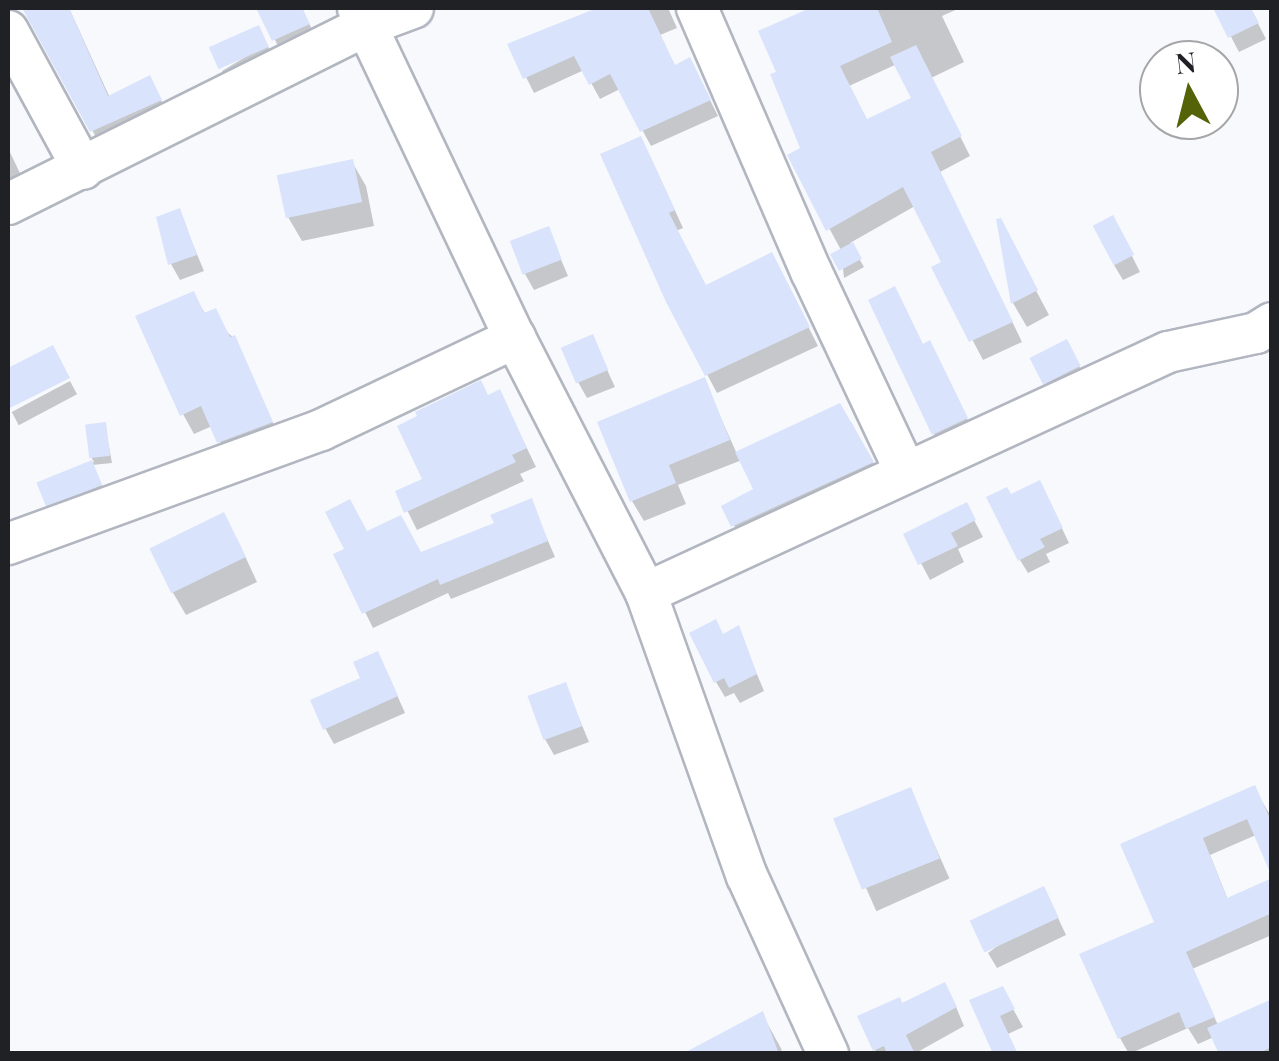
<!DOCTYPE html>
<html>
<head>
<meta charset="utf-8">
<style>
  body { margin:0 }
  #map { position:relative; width:1279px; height:1061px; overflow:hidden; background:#f7f9fd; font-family:"Playfair Display",serif }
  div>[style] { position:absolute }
  .shadow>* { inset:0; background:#0003; transform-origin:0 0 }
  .building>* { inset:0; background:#dae3fc; transform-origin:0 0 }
  .roads { filter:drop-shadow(2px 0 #b2b6c0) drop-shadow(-2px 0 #b2b6c0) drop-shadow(0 2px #b2b6c0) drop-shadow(0 -2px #b2b6c0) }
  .minor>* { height:40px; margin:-20px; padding:0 20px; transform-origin:20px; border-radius:20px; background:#fff }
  span { translate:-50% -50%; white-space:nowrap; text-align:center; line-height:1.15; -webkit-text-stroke:9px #fff; paint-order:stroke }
  .frame { position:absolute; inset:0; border:10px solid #202125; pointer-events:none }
  .north { position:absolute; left:1139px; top:40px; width:100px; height:100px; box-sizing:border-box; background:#fff; border:2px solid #a6a6a8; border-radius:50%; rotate:353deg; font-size:28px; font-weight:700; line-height:40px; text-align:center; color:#202125 }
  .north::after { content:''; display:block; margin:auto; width:35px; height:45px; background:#546307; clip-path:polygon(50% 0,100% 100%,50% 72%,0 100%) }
</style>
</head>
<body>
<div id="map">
  <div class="shadow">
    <i style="clip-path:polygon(27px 8px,69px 8px,110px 98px,149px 78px,174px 124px,105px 154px)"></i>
    <i style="clip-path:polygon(259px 8px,302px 8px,320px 47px,286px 62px)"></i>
    <i style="clip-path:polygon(600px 8px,668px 8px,677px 28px,660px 35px,675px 68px,698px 76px,718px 116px,651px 146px,620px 89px,600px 99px,584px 70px,534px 93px,510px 45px)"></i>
    <i style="clip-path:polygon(evenodd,819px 8px,960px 8px,942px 16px,964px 62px,931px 78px,970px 156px,940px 172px,1022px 342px,983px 360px,935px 268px,944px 263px,915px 206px,850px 243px,864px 267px,844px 278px,841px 250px,790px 156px,803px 150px,780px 73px,761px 32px,819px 8px,897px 64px,914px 99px,867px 122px,849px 86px,897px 64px)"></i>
    <i style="clip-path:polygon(1216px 8px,1250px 8px,1266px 39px,1239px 52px)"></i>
    <i style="clip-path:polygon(267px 44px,276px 64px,231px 86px,222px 71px)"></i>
    <i style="clip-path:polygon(8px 148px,27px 188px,8px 200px)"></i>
    <i style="clip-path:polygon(650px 156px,683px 228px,676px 231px,706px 288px,781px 273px,818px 346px,717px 393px,668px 301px)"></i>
    <i style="clip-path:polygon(352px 162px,366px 186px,374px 226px,302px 241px,288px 217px)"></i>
    <i style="clip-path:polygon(179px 211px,204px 271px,180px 280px,171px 264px)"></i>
    <i style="clip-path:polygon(999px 221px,1049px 315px,1027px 327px,1013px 303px)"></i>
    <i style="clip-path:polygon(548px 229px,568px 276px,534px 290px,525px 274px)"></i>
    <i style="clip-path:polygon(1121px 234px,1140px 272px,1123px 280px,1114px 265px)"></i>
    <i style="clip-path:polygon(193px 294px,206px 315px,234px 338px,282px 443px,230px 461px,212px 426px,194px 434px,183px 414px)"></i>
    <i style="clip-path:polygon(592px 337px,615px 387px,587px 398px,578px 382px)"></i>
    <i style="clip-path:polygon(923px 347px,937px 357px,974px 433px,942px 447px,934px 434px)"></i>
    <i style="clip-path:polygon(1075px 358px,1088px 383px,1054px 398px,1034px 359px)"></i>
    <i style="clip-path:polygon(704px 380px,737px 454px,851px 422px,885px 485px,747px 549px,724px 507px,757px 490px,742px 460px,678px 485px,686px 504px,644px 521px,632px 501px)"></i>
    <i style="left:70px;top:381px;width:15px;height:66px;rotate:62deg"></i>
    <i style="clip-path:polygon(488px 397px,509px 411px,536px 467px,520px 474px,524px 481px,417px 530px,398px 492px,425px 481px)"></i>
    <i style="clip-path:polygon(105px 425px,112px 463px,92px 465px,109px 501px,57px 520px,39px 483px,94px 462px,91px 457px)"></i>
    <i style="clip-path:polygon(1010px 497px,1047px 497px,1069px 543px,1046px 554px,1050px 562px,1028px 573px,1020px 560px)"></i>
    <i style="clip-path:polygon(531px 502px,555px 557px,451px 599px,448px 593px,373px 628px,337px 556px,367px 534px,420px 555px,497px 525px)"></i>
    <i style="clip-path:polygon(966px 505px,983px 537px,958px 549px,964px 562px,930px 580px,906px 535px)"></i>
    <i style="clip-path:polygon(237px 539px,257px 582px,186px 615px,172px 591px)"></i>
    <i style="clip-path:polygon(738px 629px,764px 691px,740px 703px,734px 693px,725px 697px,716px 682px,723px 637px)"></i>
    <i style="clip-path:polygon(386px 670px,405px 713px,334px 744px,325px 728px,363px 679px)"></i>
    <i style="clip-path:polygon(565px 685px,589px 742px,554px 755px,545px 739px)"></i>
    <i style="clip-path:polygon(1254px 788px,1272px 818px,1272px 870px,1256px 835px,1210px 855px,1228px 900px,1272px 881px,1272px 935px,1192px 969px,1218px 1025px,1272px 1002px,1272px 1054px,1221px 1054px,1214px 1037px,1198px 1044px,1188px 1028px,1129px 1054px,1120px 1038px,1157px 924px,1123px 846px)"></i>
    <i style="left:910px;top:790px;width:97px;height:80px;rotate:66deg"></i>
    <i style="clip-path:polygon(1052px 905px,1066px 935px,997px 968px,988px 953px)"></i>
    <i style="clip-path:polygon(1002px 989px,1023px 1027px,1008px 1034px,996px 1054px)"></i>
    <i style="clip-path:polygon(954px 1002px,964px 1026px,914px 1054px,877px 1054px,860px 1018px,902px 1006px)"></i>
    <i style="clip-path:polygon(762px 1014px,782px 1050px,777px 1053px)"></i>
  </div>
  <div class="building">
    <i style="clip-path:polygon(22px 8px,69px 8px,108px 96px,150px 75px,162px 100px,90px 132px)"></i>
    <i style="clip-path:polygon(256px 8px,302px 8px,310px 24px,272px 41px)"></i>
    <i style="clip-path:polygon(597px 8px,648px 8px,675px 65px,690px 57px,711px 100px,640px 132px,610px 74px,589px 85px,574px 56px,523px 79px,507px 44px)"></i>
    <i style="clip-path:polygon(810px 8px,877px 8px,892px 42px,840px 66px,867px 119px,911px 98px,890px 57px,916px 45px,962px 136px,931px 152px,1013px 322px,969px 342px,931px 267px,941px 262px,903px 187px,826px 231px,787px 155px,800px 148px,770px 74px,776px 72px,758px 31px)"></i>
    <i style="clip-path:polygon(1213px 8px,1251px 8px,1259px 23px,1228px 38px)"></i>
    <i style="left:259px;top:25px;width:24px;height:55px;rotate:66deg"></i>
    <i style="clip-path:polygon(641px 136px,675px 210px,669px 213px,706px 285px,772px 252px,810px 327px,705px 376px,666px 302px,600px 154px)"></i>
    <i style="left:353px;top:159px;width:44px;height:78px;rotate:78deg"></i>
    <i style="clip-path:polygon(180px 208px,197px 255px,168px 265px,156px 217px)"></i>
    <i style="left:1113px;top:215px;width:45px;height:23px;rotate:62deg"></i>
    <i style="clip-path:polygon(1001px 218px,1038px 290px,1011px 304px,996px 219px)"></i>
    <i style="left:549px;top:226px;width:36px;height:42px;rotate:69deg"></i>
    <i style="left:853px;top:242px;width:19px;height:26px;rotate:62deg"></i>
    <i style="clip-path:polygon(895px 286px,923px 344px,930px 340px,968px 418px,932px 435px,868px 300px)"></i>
    <i style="clip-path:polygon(194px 291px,204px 313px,216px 308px,230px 337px,235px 335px,273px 422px,217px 443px,201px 406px,180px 416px,135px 316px)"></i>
    <i style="left:593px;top:334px;width:39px;height:35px;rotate:67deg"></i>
    <i style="left:1067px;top:339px;width:30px;height:42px;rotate:63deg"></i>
    <i style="clip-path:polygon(53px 345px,70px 378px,8px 409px,8px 368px)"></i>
    <i style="clip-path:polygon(705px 377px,730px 440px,669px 465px,676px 483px,630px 502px,597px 422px)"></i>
    <i style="clip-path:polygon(481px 380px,488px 395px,500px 389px,527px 448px,512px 455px,516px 462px,404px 513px,395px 491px,422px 479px,397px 426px,417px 416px,415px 412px)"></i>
    <i style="clip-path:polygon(840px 403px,874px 462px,731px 527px,721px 506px,753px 489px,735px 452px)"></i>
    <i style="left:106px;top:422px;width:34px;height:21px;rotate:83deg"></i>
    <i style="left:92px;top:460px;width:27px;height:60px;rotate:68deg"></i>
    <i style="clip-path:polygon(1040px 480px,1063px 528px,1040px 539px,1045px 547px,1018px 561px,986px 497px,1007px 487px,1011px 494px)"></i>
    <i style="clip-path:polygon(532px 498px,548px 541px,440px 585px,438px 579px,362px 614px,333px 554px,344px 549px,325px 512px,350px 499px,367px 531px,401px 515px,421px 552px,494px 523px,490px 515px)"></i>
    <i style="clip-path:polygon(967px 502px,976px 520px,951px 533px,958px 546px,918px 565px,903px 534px)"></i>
    <i style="left:224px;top:512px;width:50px;height:83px;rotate:64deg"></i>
    <i style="clip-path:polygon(716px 619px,723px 634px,739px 625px,757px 674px,729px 688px,724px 678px,714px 683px,689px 633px)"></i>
    <i style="clip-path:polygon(378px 651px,398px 696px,323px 730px,310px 700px,360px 678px,353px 662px)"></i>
    <i style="left:566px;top:682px;width:47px;height:41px;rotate:70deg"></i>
    <i style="clip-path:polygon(1255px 785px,1272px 823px,1272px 877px,1247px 819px,1203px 838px,1227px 898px,1272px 878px,1272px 913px,1186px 952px,1215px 1017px,1186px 1029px,1179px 1012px,1118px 1039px,1079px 954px,1154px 922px,1120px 844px)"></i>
    <i style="left:911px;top:787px;width:77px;height:84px;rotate:68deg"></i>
    <i style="left:1044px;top:886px;width:35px;height:82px;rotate:65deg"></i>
    <i style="clip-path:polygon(945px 982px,957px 1007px,906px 1035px,915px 1054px,887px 1054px,884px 1046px,873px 1051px,857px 1016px,900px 997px,902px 1003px)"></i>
    <i style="clip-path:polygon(1003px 986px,1015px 1009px,1000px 1016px,1018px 1054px,993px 1054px,969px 1000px)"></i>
    <i style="clip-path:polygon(1272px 999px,1272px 1047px,1256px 1054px,1219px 1054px,1207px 1028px)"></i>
    <i style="clip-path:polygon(763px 1011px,779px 1054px,682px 1054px)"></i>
  </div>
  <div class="roads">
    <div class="minor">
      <i style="left:358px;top:8px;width:365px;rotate:64.6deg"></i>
      <i style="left:515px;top:338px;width:287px;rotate:62.8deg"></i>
      <i style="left:646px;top:593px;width:300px;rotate:70.4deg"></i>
      <i style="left:747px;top:876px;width:196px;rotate:65.5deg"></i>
      <i style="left:697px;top:8px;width:287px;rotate:66.6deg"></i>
      <i style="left:811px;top:271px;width:223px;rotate:64.8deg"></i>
      <i style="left:8px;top:31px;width:157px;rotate:61.5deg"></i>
      <i style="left:8px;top:204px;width:401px;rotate:-26.5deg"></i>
      <i style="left:367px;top:25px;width:49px;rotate:-20.3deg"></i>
      <i style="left:8px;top:544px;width:333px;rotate:-20deg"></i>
      <i style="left:321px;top:430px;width:215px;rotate:-25.4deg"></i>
      <i style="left:646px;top:593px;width:575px;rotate:-24.78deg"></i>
      <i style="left:1168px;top:352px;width:90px;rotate:-12.2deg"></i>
      <i style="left:1256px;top:333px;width:19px;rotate:-32deg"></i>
    </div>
  </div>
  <div class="frame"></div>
  <div class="north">N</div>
</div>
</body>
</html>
